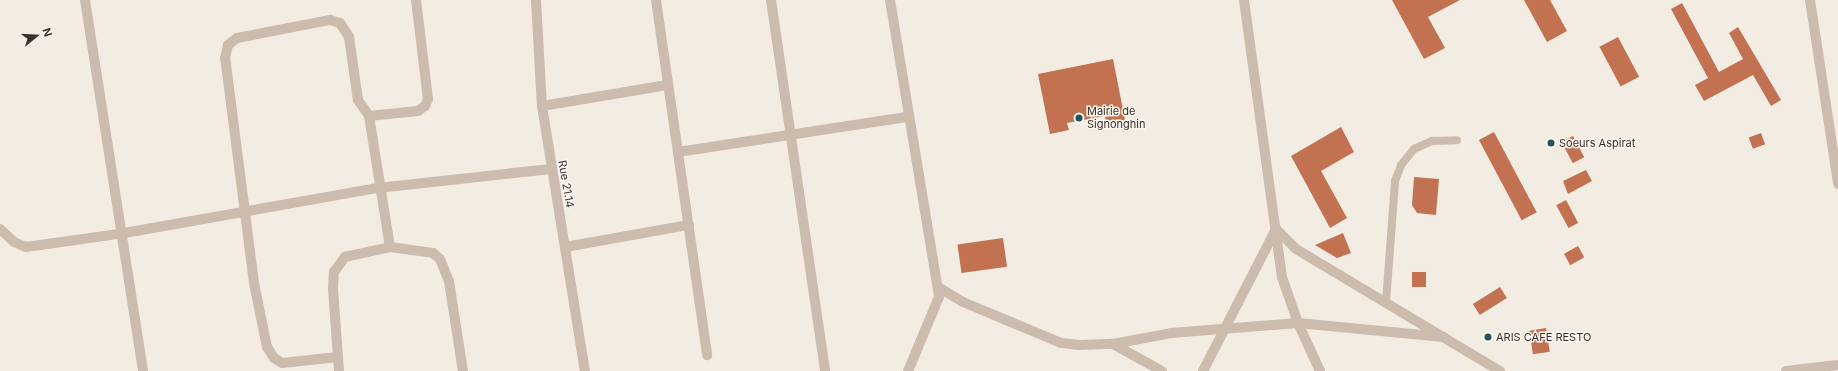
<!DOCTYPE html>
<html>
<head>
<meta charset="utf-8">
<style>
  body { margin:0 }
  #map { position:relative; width:1838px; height:371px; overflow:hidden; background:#f3ece2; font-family:Inter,sans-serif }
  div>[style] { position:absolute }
  .building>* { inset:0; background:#c27151; transform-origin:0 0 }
  .service>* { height:8px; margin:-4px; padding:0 4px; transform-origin:4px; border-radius:4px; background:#cbbcad }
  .minor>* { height:10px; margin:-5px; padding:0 5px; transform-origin:5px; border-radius:5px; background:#cbbcad }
  .tertiary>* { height:10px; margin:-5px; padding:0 5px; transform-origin:5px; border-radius:5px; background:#cbbcad }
  .dots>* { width:11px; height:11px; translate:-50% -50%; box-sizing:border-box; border:2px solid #faf5ee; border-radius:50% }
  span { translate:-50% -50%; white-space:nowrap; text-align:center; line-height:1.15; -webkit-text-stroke:3px #faf5ee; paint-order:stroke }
  .poi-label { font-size:11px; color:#3a312c }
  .left { translate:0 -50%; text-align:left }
  .street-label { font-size:11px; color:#3a312c }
  .north { position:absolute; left:16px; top:16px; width:40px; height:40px; -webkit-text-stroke:3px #faf5ee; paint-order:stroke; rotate:72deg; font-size:11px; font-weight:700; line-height:16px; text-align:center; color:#3a312c }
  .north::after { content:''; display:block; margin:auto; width:14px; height:18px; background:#3a312c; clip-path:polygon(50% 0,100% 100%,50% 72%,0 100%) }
</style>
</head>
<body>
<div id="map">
  <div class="building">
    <i style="clip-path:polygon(1392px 0,1460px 0,1428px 17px,1445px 48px,1424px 59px)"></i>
    <i style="clip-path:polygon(1524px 0,1550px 0,1567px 31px,1547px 42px)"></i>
    <i style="clip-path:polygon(1682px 3px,1719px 72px,1743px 59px,1729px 33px,1738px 27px,1781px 100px,1771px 106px,1753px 75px,1704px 101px,1695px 85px,1708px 78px,1671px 9px)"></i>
    <i style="left:1618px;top:37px;width:45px;height:21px;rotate:62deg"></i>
    <i style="clip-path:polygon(1113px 59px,1125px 120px,1106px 123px,1105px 116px,1067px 123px,1069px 130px,1050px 134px,1038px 74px)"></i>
    <i style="clip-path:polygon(1341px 127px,1354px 152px,1321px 171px,1347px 218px,1330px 228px,1291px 156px)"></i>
    <i style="left:1494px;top:132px;width:91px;height:17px;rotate:62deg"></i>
    <i style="left:1761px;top:133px;width:12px;height:13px;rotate:70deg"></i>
    <i style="left:1573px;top:136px;width:24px;height:13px;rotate:62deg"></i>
    <i style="clip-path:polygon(1586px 170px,1592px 181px,1568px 194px,1563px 181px)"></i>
    <i style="clip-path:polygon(1414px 177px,1439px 179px,1436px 215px,1417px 213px,1412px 205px)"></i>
    <i style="left:1566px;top:200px;width:26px;height:11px;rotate:62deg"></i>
    <i style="clip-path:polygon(1343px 233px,1351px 253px,1337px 258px,1315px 245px)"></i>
    <i style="left:1003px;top:238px;width:29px;height:46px;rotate:82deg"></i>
    <i style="left:1578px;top:246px;width:13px;height:16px;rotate:61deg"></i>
    <i style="left:1412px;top:272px;width:14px;height:15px"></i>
    <i style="left:1500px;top:287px;width:13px;height:32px;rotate:58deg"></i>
    <i style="left:1546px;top:328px;width:24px;height:17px;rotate:81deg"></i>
  </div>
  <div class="service">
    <i style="left:1386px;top:302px;width:121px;rotate:-85.7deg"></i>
    <i style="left:1395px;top:181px;width:17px;rotate:-69deg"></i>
    <i style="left:1401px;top:165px;width:21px;rotate:-51deg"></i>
    <i style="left:1414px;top:149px;width:20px;rotate:-24deg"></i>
    <i style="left:1432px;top:141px;width:25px;rotate:-2deg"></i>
  </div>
  <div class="minor">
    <i style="left:85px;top:0;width:376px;rotate:81.1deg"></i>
    <i style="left:536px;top:0;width:106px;rotate:86.8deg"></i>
    <i style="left:542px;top:106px;width:268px;rotate:80.8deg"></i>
    <i style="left:656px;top:0;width:359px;rotate:81.8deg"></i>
    <i style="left:771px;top:0;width:375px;rotate:81.7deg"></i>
    <i style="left:890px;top:0;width:301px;rotate:80.6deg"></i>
    <i style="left:939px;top:297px;width:80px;rotate:112.7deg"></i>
    <i style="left:1244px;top:0;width:280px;rotate:82.2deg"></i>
    <i style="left:1282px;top:277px;width:49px;rotate:70.8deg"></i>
    <i style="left:1298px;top:323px;width:53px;rotate:65.4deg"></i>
    <i style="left:1810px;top:0;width:186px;rotate:81.3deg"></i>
    <i style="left:542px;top:106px;width:127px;rotate:-9.5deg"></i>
    <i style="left:369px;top:116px;width:49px;rotate:-5.8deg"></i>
    <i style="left:418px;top:111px;width:9px;rotate:-36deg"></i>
    <i style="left:425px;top:106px;width:8px;rotate:-67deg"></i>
    <i style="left:428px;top:99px;width:100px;rotate:-96.9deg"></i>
    <i style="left:678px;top:152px;width:233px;rotate:-8.7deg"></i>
    <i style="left:0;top:229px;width:19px;rotate:43deg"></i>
    <i style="left:14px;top:242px;width:13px;rotate:23deg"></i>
    <i style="left:26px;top:247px;width:94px;rotate:-8deg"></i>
    <i style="left:119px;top:234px;width:263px;rotate:-10.1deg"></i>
    <i style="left:378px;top:188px;width:174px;rotate:-6.3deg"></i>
    <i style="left:1276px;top:229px;width:28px;rotate:45deg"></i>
    <i style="left:1296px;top:249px;width:238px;rotate:30.9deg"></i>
    <i style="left:565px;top:247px;width:126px;rotate:-10.1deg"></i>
    <i style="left:938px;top:287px;width:29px;rotate:31deg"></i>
    <i style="left:963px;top:302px;width:106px;rotate:22.7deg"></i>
    <i style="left:1061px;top:343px;width:19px;rotate:6deg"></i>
    <i style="left:1080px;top:345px;width:33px;rotate:-2deg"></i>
    <i style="left:1113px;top:344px;width:56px;rotate:28.9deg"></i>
    <i style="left:1113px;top:344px;width:59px;rotate:-10.7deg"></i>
    <i style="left:1171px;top:333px;width:127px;rotate:-4.5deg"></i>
    <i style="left:1298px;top:323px;width:146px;rotate:5.5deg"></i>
    <i style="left:337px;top:357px;width:55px;rotate:173.8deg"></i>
    <i style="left:282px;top:363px;width:9px;rotate:-148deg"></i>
    <i style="left:274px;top:358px;width:13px;rotate:-122deg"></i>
    <i style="left:267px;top:347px;width:65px;rotate:-101.5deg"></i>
    <i style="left:254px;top:283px;width:227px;rotate:-97.3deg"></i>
    <i style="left:225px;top:58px;width:13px;rotate:-77deg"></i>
    <i style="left:228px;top:45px;width:11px;rotate:-38deg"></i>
    <i style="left:237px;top:38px;width:95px;rotate:-11deg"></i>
    <i style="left:330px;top:20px;width:10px;rotate:17deg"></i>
    <i style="left:340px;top:23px;width:17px;rotate:57deg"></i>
    <i style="left:349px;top:37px;width:64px;rotate:81.9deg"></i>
    <i style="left:358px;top:100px;width:19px;rotate:55deg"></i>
    <i style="left:369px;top:116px;width:133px;rotate:80.9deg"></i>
    <i style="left:339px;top:371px;width:82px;rotate:-94.2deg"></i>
    <i style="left:333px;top:289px;width:17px;rotate:-87deg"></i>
    <i style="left:334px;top:272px;width:19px;rotate:-54deg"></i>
    <i style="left:345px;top:257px;width:46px;rotate:-12.5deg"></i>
    <i style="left:390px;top:247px;width:43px;rotate:7.9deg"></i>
    <i style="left:433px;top:253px;width:9px;rotate:41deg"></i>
    <i style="left:440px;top:259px;width:24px;rotate:68deg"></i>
    <i style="left:449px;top:281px;width:91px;rotate:81.2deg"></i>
    <i style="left:1203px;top:371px;width:160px;rotate:-62.8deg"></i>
  </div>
  <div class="tertiary">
    <i style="left:1786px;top:371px;width:52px;rotate:-6.6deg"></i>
  </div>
  <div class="dots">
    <i style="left:1079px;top:118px;background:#22545b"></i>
    <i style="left:1551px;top:143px;background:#22545b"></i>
    <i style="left:1488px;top:337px;background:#22545b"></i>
  </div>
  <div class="poi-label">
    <span class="left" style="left:1087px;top:118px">Mairie de<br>Signonghin</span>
    <span class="left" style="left:1559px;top:143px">Soeurs Aspirat</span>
    <span class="left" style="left:1496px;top:337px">ARIS CAFE RESTO</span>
  </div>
  <div class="street-label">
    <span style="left:566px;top:184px;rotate:80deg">Rue 21.14</span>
  </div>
  <div class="north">N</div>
</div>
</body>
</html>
